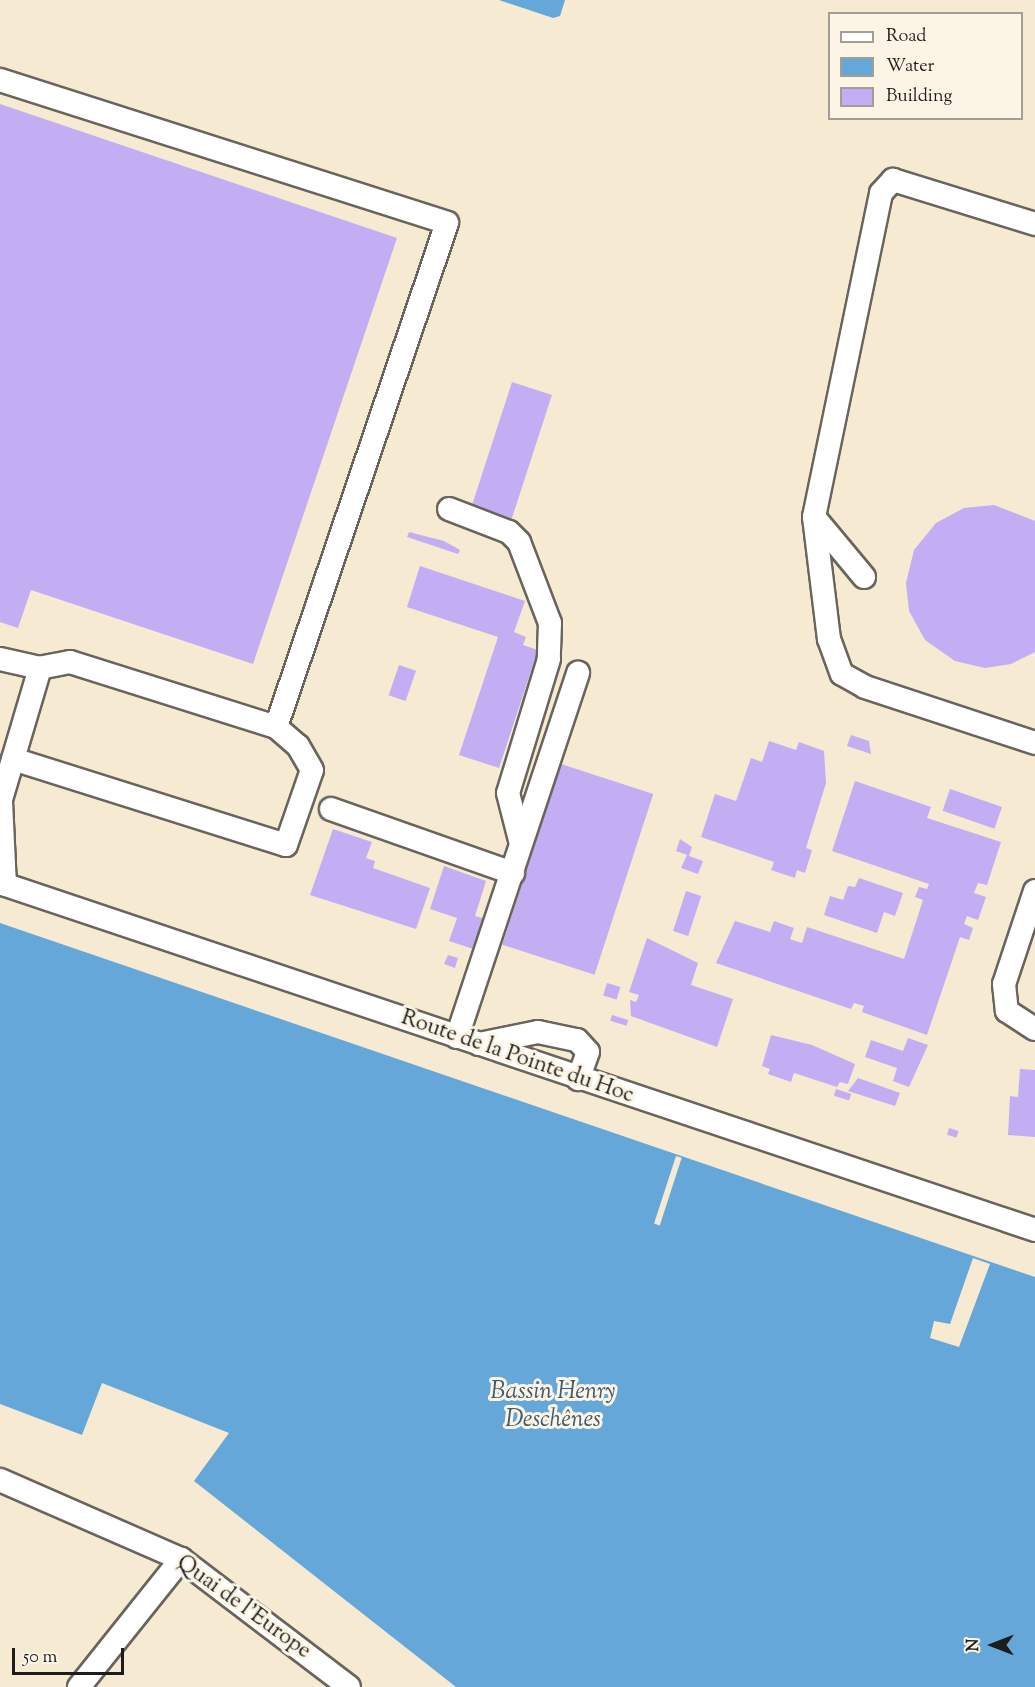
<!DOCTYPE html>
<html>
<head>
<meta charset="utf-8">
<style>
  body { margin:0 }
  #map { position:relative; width:1035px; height:1687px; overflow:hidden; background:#f7ead2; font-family:"Sorts Mill Goudy",serif }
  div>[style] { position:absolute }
  .water>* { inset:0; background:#65a7d9 }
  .pier>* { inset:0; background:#f7ead2; transform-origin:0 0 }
  .building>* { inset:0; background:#c3adf3; transform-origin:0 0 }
  .roads { filter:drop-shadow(2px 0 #69645c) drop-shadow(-2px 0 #69645c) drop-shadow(0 2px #69645c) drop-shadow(0 -2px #69645c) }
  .minor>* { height:22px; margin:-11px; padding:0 11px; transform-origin:11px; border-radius:11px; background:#fff }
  span { translate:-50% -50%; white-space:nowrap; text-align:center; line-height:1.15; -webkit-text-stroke:6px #fcf5e5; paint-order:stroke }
  .street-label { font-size:22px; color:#1c1c1c }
  .water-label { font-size:24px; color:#3d5b71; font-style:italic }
  .legend { position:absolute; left:828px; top:12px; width:195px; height:108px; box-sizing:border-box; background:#fcf5e5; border:2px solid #a29e95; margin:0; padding:8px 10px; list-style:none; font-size:18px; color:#1c1c1c }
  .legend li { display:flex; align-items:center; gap:12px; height:30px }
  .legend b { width:30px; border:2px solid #a29e95 }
  .north { position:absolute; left:963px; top:1615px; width:60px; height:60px; -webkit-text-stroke:4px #fcf5e5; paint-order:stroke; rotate:270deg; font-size:16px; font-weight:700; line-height:24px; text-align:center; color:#1c1c1c }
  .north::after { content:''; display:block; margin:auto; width:21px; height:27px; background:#1c1c1c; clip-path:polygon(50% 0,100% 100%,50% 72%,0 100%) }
  .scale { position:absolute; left:12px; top:1648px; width:112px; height:27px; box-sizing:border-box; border:3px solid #1c1c1c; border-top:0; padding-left:8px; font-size:18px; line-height:21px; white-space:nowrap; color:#1c1c1c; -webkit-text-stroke:4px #fcf5e5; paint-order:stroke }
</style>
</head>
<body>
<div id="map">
  <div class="water">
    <i style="clip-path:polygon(499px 0,565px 0,560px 16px,553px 18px)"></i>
    <i style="clip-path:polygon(0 923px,1035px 1277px,1035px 1687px,456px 1687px,194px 1481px,229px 1433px,102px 1383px,82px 1435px,0 1404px)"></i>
  </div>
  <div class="pier">
    <i style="left:676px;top:1156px;width:6px;height:71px;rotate:18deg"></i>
    <i style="clip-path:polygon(973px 1258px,990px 1264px,959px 1347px,930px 1338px,934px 1321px,950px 1324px)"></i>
  </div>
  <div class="building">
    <i style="clip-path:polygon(0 104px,397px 238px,253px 664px,31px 590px,18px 628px,0 622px)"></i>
    <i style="left:512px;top:382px;width:42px;height:131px;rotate:18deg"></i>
    <i style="clip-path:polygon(994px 505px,1035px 521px,1035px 652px,1011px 664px,985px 668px,955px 661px,925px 640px,909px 611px,906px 583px,914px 550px,936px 523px,964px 508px)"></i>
    <i style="clip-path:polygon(409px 532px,444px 541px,460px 550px,458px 554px,407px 537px)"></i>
    <i style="clip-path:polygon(420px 566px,525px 601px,514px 632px,526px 637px,523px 645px,538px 650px,499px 768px,459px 755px,498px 637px,407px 607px)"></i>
    <i style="left:399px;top:665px;width:18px;height:32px;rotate:19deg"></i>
    <i style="clip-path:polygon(851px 735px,869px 741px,871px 754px,847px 746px)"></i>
    <i style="clip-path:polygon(769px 741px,796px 750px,799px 742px,824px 751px,826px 783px,806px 848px,812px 850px,805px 873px,797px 870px,795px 878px,771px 870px,774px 862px,701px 837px,715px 794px,736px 801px,751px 758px,762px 762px)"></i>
    <i style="left:561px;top:764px;width:97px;height:190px;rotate:18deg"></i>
    <i style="clip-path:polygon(855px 781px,931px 807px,927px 818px,1001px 842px,987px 885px,978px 883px,974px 893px,986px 897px,978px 920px,967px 916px,964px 924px,973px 928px,969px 940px,960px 937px,927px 1035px,862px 1012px,864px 1006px,854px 1003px,851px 1009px,716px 963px,735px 921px,770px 932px,774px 921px,794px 928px,790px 939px,802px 943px,807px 927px,904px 959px,923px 900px,915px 897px,919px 887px,927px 889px,929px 884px,832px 851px)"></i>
    <i style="left:950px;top:789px;width:55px;height:23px;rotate:19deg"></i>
    <i style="clip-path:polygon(333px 829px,372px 842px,366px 858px,375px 861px,373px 868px,430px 888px,416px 929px,310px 895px)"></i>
    <i style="clip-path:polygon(680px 839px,692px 847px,689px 856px,703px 861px,698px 874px,681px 868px,687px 855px,676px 851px)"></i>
    <i style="clip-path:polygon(444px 866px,486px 881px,475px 916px,486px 919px,476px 950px,449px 941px,457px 918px,430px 909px)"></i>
    <i style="clip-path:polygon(859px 878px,903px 893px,895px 916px,884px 912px,877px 933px,824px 915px,830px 896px,843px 900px,848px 886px,855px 887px)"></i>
    <i style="left:686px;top:891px;width:16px;height:42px;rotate:18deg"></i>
    <i style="clip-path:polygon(647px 938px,698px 963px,691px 985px,733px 999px,717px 1047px,631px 1016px,630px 1000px,636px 1002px,639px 995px,629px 992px)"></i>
    <i style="clip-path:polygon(448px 955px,458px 958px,455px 968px,444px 964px)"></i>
    <i style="left:607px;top:983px;width:14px;height:13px;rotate:17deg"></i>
    <i style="left:612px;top:1015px;width:17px;height:6px;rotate:17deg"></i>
    <i style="clip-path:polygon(771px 1035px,812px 1045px,855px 1064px,848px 1084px,840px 1082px,837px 1087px,794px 1073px,791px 1082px,768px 1074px,770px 1069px,762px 1066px)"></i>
    <i style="clip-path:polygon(908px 1038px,928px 1045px,909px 1087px,893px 1081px,897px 1068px,865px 1057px,871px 1040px,903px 1051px)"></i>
    <i style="clip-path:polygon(1020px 1069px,1035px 1070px,1035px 1137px,1008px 1135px,1010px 1096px,1018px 1097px)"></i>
    <i style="clip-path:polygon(858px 1078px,900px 1093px,895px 1106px,848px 1091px)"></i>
    <i style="left:836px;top:1089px;width:16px;height:7px;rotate:18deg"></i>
    <i style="left:949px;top:1128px;width:10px;height:7px;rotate:17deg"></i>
  </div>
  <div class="roads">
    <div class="minor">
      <i style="left:0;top:80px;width:469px;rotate:17.7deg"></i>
      <i style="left:447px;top:223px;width:532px;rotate:108.74deg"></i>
      <i style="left:276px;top:727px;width:216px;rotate:-162.5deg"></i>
      <i style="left:70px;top:662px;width:31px;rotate:169deg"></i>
      <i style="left:40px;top:668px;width:41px;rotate:-167.3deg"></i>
      <i style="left:449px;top:509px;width:64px;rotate:21deg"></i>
      <i style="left:509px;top:532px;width:14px;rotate:45deg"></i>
      <i style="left:519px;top:542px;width:87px;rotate:69.1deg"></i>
      <i style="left:550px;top:623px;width:36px;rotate:92deg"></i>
      <i style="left:549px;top:659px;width:140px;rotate:107deg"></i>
      <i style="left:508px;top:793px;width:49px;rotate:75.7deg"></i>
      <i style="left:814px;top:517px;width:331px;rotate:-78.3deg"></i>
      <i style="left:881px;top:193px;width:18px;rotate:-47deg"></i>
      <i style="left:893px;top:180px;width:149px;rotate:17.2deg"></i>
      <i style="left:864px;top:577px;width:78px;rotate:-129.8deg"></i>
      <i style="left:814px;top:517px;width:123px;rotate:83deg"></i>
      <i style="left:829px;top:639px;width:37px;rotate:70deg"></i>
      <i style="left:842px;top:674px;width:26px;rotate:29deg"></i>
      <i style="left:865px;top:687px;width:179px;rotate:18.2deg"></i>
      <i style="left:13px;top:759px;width:286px;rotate:17.5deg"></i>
      <i style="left:286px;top:845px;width:79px;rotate:-70.9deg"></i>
      <i style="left:312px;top:770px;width:28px;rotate:-120deg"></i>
      <i style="left:298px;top:746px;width:29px;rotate:-139deg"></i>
      <i style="left:1px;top:801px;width:84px;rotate:87.3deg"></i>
      <i style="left:0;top:803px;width:141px;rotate:-73.5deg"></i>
      <i style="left:331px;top:809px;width:193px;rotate:19.4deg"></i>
      <i style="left:0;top:883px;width:1092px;rotate:18.53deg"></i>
      <i style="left:1035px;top:891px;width:98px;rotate:108.4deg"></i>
      <i style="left:1004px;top:984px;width:27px;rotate:84deg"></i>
      <i style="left:1007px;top:1011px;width:33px;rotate:33deg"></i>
      <i style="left:457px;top:1037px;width:384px;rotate:-71.6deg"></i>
      <i style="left:479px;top:1044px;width:60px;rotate:-11.5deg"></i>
      <i style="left:538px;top:1032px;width:40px;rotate:12deg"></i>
      <i style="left:577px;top:1040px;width:16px;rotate:47deg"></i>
      <i style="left:588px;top:1052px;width:29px;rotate:110deg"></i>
      <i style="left:0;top:1480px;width:197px;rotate:23.6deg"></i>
      <i style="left:181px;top:1559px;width:211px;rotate:37.3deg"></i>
      <i style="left:79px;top:1687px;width:164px;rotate:-51.4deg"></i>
    </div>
  </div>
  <div class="street-label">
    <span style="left:517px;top:1058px;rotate:19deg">Route de la Pointe du Hoc</span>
    <span style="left:243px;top:1608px;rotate:36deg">Quai de l'Europe</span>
  </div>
  <div class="water-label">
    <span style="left:553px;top:1407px">Bassin Henry<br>Deschênes</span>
  </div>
  <ul class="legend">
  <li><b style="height:8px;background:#fff"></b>Road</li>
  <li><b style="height:16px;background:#65a7d9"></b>Water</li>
  <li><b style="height:16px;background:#c3adf3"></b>Building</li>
  </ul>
  <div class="north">N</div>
  <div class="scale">50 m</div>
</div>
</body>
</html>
